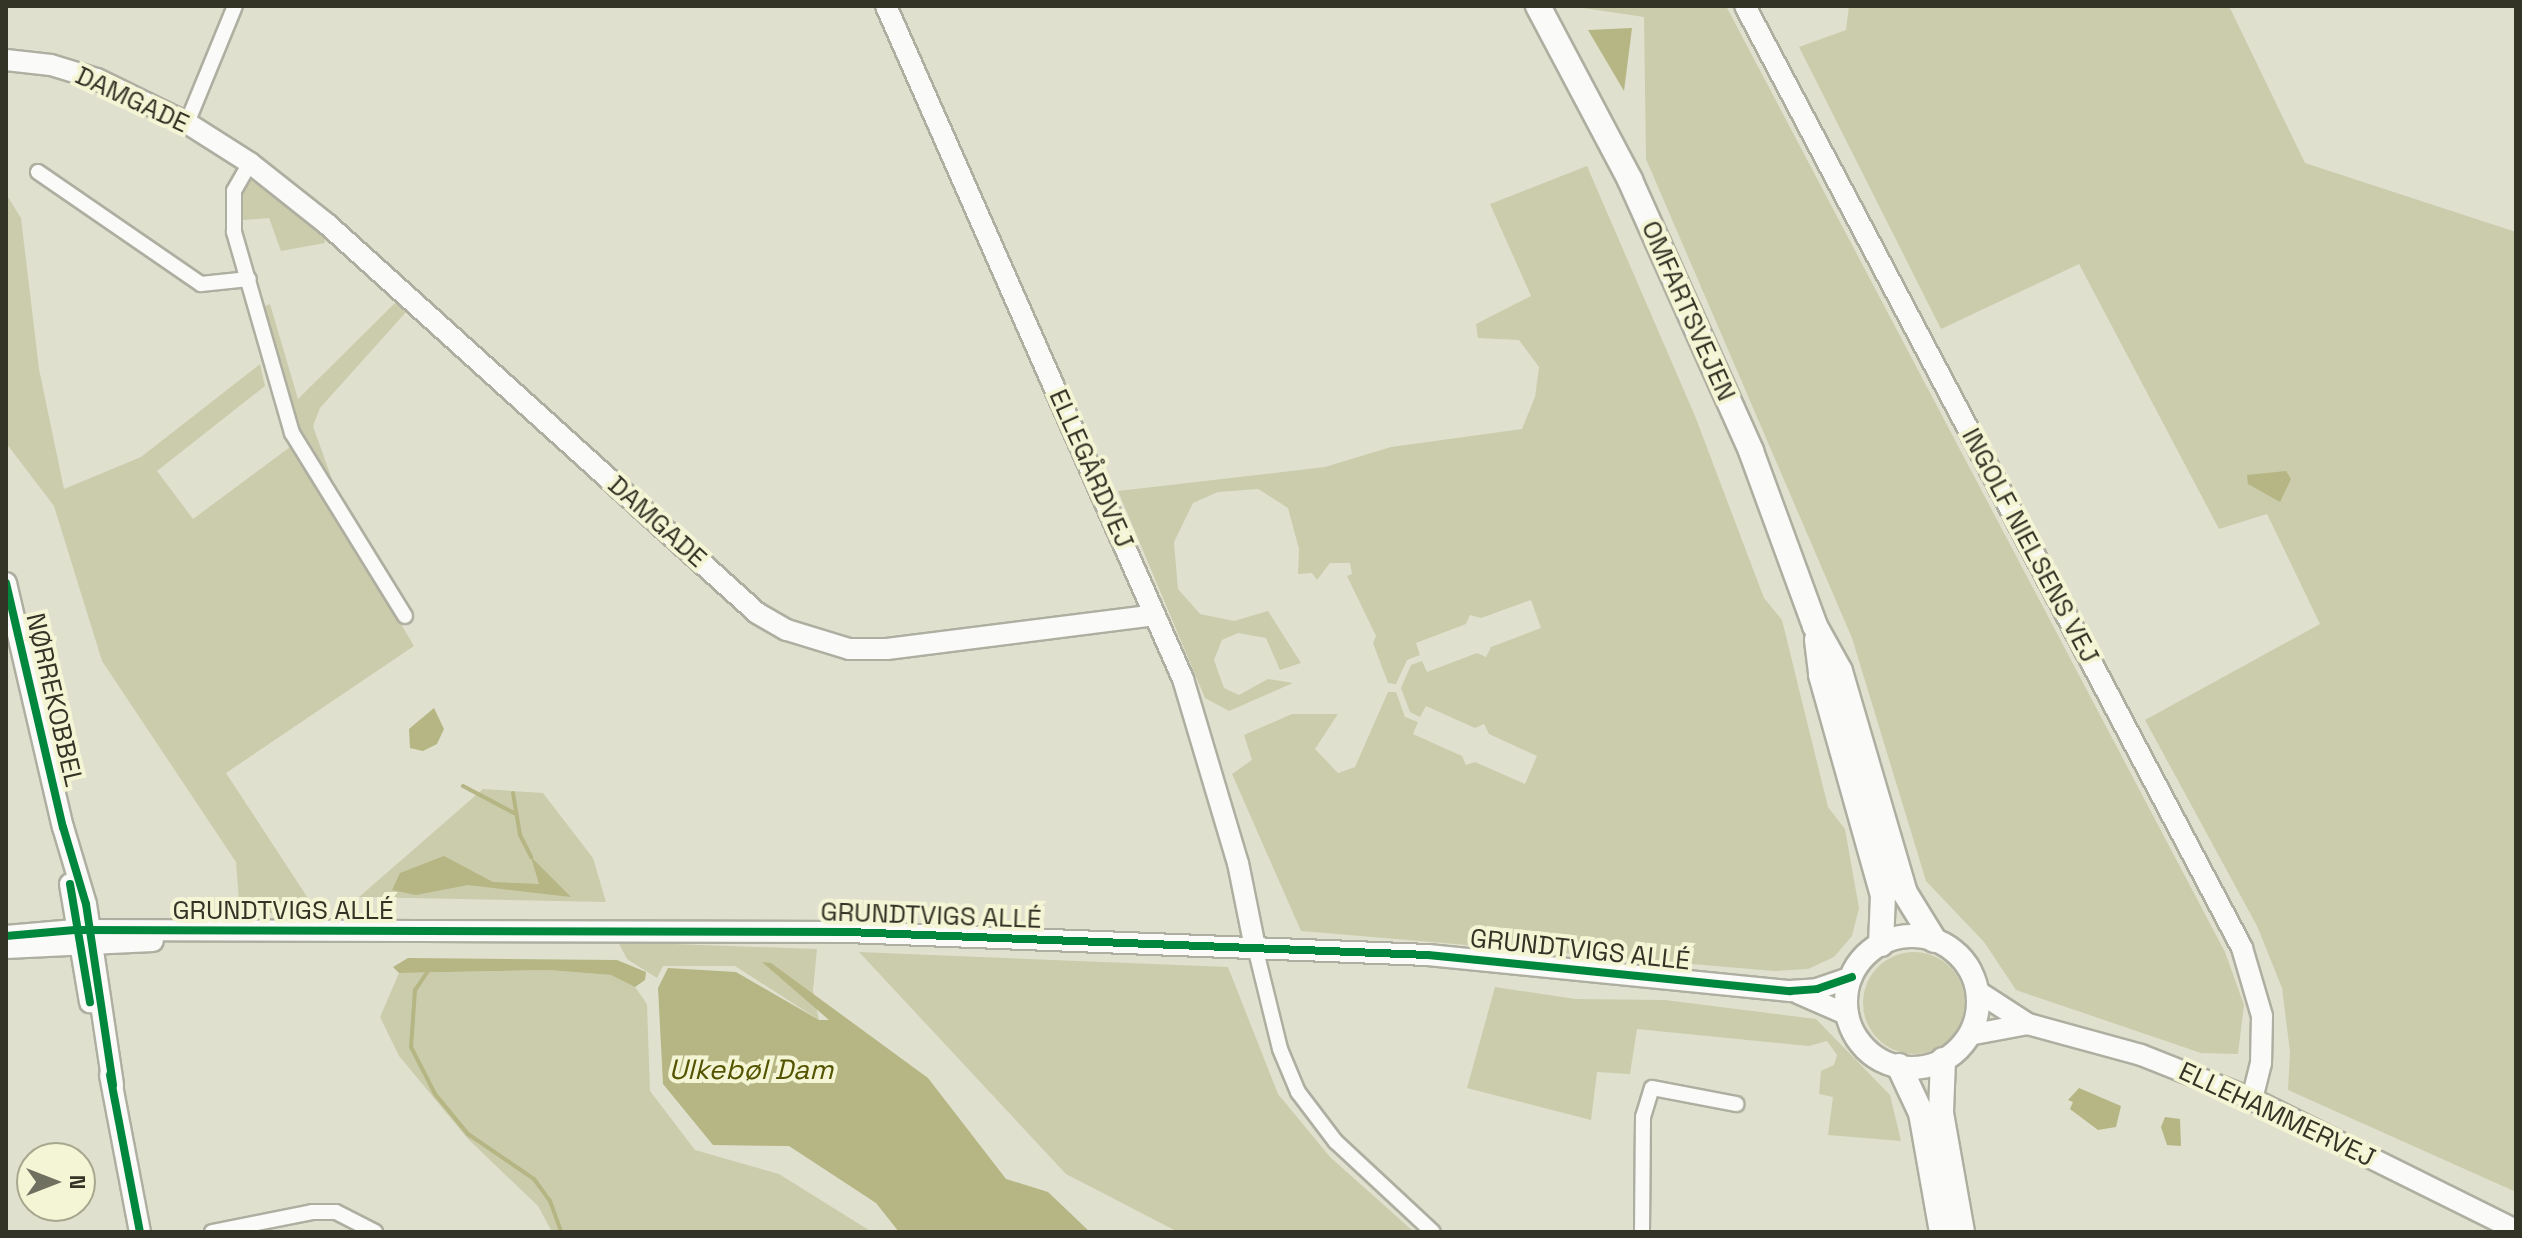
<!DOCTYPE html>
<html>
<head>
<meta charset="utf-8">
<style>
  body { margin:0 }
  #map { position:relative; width:2522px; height:1238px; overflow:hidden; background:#e0e0cf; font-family:"Space Grotesk",sans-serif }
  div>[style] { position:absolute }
  .green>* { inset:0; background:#cbccac }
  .round { border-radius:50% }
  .water>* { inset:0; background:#b5b683 }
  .stream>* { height:4px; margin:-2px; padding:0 2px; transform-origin:2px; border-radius:2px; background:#b5b683 }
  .roads { filter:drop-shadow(2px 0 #aeaea1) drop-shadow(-2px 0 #aeaea1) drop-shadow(0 2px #aeaea1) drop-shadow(0 -2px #aeaea1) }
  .street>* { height:14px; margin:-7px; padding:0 7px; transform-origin:7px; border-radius:7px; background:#fafaf8 }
  .secondary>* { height:20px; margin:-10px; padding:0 10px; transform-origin:10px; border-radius:10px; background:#fafaf8 }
  .primary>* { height:22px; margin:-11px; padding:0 11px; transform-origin:11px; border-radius:11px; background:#fafaf8 }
  .primary>.ring { margin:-11px; padding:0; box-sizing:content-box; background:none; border:22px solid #fafaf8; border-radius:50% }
  .highway>* { height:24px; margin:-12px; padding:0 12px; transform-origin:12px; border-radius:12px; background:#fafaf8 }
  .cycleway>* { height:8px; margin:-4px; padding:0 4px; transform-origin:4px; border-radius:4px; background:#00873e }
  span { translate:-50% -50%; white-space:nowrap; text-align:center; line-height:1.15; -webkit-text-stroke:8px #f4f5d4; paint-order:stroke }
  .street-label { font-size:26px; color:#333326 }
  .water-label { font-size:28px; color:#535300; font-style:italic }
  .frame { position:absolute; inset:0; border:8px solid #333326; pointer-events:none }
  .north { position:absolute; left:16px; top:1142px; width:80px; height:80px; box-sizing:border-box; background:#f4f5d4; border:2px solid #a7a78e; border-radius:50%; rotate:90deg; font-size:22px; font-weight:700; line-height:32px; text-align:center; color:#333326 }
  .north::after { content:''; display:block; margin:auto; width:28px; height:36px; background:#707061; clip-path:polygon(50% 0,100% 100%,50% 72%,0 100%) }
</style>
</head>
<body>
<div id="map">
  <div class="green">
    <i style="clip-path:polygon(1570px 6px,1726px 6px,2225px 952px,2244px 1005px,2238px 1054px,2201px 1053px,2016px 990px,1984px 942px,1926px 881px,1852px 638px,1646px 159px,1644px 17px)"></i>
    <i style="clip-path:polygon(1849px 6px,2229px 6px,2305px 163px,2516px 232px,2516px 1192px,2288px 1090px,2290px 1052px,2282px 988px,2257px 926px,2145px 720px,2320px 624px,2267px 514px,2219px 529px,2079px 264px,1941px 329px,1799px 47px,1846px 30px)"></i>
    <i style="clip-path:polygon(1587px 166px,1695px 416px,1764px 598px,1782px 620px,1828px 807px,1845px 829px,1859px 908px,1852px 936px,1834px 957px,1808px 969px,1774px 971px,1301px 931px,1232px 774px,1252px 760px,1244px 735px,1292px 714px,1338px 714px,1315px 749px,1338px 773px,1355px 767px,1388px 692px,1396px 692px,1405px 717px,1418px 722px,1413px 734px,1462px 756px,1466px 765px,1475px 762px,1525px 784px,1537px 756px,1489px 734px,1484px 724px,1475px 728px,1426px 706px,1420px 717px,1410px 712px,1401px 688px,1411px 665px,1422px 661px,1427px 672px,1477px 653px,1486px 657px,1491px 647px,1541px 628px,1531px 600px,1481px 618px,1470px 615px,1466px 624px,1416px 643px,1420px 655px,1407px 660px,1396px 684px,1388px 683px,1373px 643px,1376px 636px,1347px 576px,1352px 574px,1350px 563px,1330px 563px,1317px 580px,1312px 573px,1298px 574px,1299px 549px,1288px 508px,1258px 489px,1218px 492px,1193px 503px,1174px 542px,1178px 589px,1200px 614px,1234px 621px,1268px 611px,1301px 663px,1280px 670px,1266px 638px,1238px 633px,1222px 640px,1214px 660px,1224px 688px,1239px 695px,1268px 679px,1293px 683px,1229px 711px,1205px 698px,1118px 491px,1325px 467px,1391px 447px,1522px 429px,1535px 397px,1539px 367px,1519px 340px,1478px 338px,1476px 324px,1531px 296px,1490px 204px)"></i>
    <i style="clip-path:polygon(246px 177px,324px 231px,325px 243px,281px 251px,269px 218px,244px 220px,236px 215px)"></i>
    <i style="clip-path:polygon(6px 194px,21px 218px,39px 369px,64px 489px,141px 457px,260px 364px,265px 386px,157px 471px,193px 519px,294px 444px,414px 646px,226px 773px,317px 912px,240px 914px,236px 862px,102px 661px,54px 506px,6px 443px)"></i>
    <i style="clip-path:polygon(395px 303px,407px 311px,320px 408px,313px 426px,334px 485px,328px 487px,296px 433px,263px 307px,270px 304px,298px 399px)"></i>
    <i style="clip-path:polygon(483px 789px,543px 793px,593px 858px,606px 902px,359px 897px)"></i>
    <i style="clip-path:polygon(618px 942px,817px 949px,813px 991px,819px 1020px,735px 966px,663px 966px,657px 978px,627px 959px)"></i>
    <i style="clip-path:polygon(859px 952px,1228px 967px,1278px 1094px,1330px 1157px,1414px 1232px,1178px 1232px,1066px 1174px)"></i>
    <i class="round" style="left:1863px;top:952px;width:102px;height:102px"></i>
    <i style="clip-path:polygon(548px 970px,612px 975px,635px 987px,647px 1004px,650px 1091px,695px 1150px,779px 1174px,872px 1232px,552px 1232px,538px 1206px,468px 1139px,399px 1056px,380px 1017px,399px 973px)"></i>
    <i style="clip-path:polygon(1495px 987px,1575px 999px,1665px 1000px,1816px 1019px,1890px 1095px,1901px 1141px,1828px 1135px,1833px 1097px,1819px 1094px,1821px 1071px,1834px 1065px,1837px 1055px,1827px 1041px,1809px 1046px,1637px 1029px,1630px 1074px,1597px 1072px,1591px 1120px,1467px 1088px)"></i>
  </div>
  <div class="water">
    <i style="clip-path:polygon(1632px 28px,1624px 91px,1588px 30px)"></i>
    <i style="clip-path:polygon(2286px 471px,2291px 479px,2280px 502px,2248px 484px,2247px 475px)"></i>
    <i style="clip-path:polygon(434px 708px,444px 729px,437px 744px,423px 751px,410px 748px,409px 729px)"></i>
    <i style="clip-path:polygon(444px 856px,493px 882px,539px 884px,531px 857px,571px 897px,468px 885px,416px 895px,392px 890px,400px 873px)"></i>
    <i style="clip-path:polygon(408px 958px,617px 960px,646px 972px,645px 980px,635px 987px,611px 975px,548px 970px,399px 973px,393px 967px)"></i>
    <i style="clip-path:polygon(762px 962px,771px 963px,928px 1078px,1006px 1179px,1048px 1192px,1090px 1232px,899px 1232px,876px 1203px,789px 1146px,713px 1145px,663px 1084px,658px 988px,668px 968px,736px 972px,819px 1020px,829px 1020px)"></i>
    <i style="clip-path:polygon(2079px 1088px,2121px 1106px,2116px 1127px,2098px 1130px,2070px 1109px,2073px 1102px,2068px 1100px)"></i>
    <i style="clip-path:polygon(2165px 1117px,2180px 1119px,2181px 1146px,2167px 1145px,2161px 1127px)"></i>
  </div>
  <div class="stream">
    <i style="left:463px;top:786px;width:58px;rotate:27.9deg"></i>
    <i style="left:513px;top:793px;width:43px;rotate:80.5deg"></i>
    <i style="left:520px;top:835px;width:25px;rotate:63deg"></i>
    <i style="left:428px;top:971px;width:23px;rotate:124deg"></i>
    <i style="left:415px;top:990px;width:57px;rotate:94deg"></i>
    <i style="left:411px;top:1047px;width:53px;rotate:62.9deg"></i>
    <i style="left:435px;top:1094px;width:52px;rotate:50.5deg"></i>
    <i style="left:468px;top:1134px;width:80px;rotate:34.3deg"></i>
    <i style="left:534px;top:1179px;width:27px;rotate:54deg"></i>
    <i style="left:550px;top:1201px;width:33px;rotate:70deg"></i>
  </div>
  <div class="roads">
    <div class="street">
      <i style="left:187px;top:123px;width:126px;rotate:-67.7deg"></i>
      <i style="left:250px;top:163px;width:32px;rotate:120deg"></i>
      <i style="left:234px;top:191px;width:41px;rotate:90deg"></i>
      <i style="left:234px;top:232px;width:209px;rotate:73.9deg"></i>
      <i style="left:292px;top:433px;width:215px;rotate:58.3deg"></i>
      <i style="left:38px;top:172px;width:198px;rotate:34.5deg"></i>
      <i style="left:201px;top:284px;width:48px;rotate:-5.9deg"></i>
      <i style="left:1255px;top:947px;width:105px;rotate:76.2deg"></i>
      <i style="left:1280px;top:1049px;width:47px;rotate:67.3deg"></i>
      <i style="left:1298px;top:1092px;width:63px;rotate:52.8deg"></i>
      <i style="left:1336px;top:1142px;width:132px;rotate:42.9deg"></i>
      <i style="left:212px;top:1232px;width:102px;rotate:-11.3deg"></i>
      <i style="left:312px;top:1212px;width:24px"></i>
      <i style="left:336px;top:1212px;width:44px;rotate:27.1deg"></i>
      <i style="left:1642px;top:1232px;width:115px;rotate:-89.5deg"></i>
      <i style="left:1643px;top:1117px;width:30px;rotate:-73deg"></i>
      <i style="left:1652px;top:1088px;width:86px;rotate:10.8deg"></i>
    </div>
    <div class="secondary">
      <i style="left:886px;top:6px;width:736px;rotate:66.19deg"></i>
      <i style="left:1183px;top:679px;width:192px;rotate:73.4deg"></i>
      <i style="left:1238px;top:863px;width:86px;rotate:78.6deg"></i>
      <i style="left:1745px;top:6px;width:1065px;rotate:62.18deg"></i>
      <i style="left:2242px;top:948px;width:71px;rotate:73.6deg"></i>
      <i style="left:2262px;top:1016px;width:47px;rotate:91.2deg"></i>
      <i style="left:2261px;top:1063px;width:37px;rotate:104deg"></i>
      <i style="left:6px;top:60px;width:45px;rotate:6.3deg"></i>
      <i style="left:51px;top:65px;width:48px;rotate:16.9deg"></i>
      <i style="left:97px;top:79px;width:100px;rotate:26.1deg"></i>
      <i style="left:187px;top:123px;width:75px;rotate:32.4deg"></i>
      <i style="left:250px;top:163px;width:98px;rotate:38.4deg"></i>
      <i style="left:327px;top:224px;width:580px;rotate:42.13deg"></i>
      <i style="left:757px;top:613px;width:34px;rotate:30deg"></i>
      <i style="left:787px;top:630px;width:65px;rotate:17deg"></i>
      <i style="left:849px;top:649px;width:38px"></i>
      <i style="left:887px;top:649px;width:270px;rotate:-7.2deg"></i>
      <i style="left:6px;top:583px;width:251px;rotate:76.9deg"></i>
      <i style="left:63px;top:827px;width:80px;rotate:73.4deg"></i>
      <i style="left:86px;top:904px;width:183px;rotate:81.5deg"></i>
      <i style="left:70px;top:884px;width:120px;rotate:80.4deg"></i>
      <i style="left:6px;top:936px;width:69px;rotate:-5deg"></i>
      <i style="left:75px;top:930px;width:773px;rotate:0.15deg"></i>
      <i style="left:848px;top:932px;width:580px;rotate:2.27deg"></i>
      <i style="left:1428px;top:955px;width:364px;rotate:5.7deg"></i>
      <i style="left:1790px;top:991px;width:27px;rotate:-4deg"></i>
      <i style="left:1817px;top:989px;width:37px;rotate:-19deg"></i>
      <i style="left:6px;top:948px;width:147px;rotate:-2.7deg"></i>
      <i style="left:1977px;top:991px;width:61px;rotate:32.9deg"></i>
      <i style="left:2028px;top:1024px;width:117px;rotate:15.3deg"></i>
      <i style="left:2141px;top:1055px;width:119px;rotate:21.6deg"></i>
      <i style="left:2252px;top:1099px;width:295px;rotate:26.4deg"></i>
      <i style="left:1798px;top:993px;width:55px;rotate:23.7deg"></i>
      <i style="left:1969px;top:1035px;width:60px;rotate:-10.6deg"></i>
      <i style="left:110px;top:1075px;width:160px;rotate:79.2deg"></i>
    </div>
    <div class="primary">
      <i class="ring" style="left:1846px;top:936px;width:110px;height:110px"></i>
    </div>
    <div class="highway">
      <i style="left:1538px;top:6px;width:197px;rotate:62.1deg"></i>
      <i style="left:1630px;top:180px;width:297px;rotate:65.9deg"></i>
      <i style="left:1751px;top:451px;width:186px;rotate:69.9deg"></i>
      <i style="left:1815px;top:626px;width:51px;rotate:60.9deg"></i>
      <i style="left:1840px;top:671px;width:231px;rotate:73.7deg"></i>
      <i style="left:1905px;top:893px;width:55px;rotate:58.3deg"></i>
      <i style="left:1817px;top:640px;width:35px;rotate:83deg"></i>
      <i style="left:1821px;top:675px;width:229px;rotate:74.3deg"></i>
      <i style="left:1883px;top:895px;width:49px;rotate:92.3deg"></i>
      <i style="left:1943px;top:1060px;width:53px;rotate:92.2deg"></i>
      <i style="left:1941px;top:1113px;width:121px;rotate:80deg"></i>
      <i style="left:1899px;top:1066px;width:52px;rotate:64.9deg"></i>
      <i style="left:1921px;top:1113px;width:121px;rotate:80deg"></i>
    </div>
  </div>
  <div class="cycleway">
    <i style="left:6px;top:583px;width:251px;rotate:76.9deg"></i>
    <i style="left:63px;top:827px;width:80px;rotate:73.4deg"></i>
    <i style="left:86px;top:904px;width:183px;rotate:81.5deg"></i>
    <i style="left:70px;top:884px;width:120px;rotate:80.4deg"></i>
    <i style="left:6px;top:936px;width:69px;rotate:-5deg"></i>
    <i style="left:75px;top:930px;width:773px;rotate:0.15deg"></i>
    <i style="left:848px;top:932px;width:580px;rotate:2.27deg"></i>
    <i style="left:1428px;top:955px;width:364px;rotate:5.7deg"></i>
    <i style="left:1790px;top:991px;width:27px;rotate:-4deg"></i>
    <i style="left:1817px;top:989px;width:37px;rotate:-19deg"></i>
    <i style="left:110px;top:1075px;width:160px;rotate:79.2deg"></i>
  </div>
  <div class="street-label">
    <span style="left:132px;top:100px;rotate:25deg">DAMGADE</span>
    <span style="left:1688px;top:311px;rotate:66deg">OMFARTSVEJEN</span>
    <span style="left:1091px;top:469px;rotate:66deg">ELLEGÅRDVEJ</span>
    <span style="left:657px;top:522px;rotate:42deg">DAMGADE</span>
    <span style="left:2030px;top:546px;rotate:62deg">INGOLF NIELSENS VEJ</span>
    <span style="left:54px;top:700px;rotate:77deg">NØRREKOBBEL</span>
    <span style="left:283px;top:911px">GRUNDTVIGS ALLÉ</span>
    <span style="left:931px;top:916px;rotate:2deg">GRUNDTVIGS ALLÉ</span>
    <span style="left:1580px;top:950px;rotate:6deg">GRUNDTVIGS ALLÉ</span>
    <span style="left:2277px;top:1115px;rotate:25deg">ELLEHAMMERVEJ</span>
  </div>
  <div class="water-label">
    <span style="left:751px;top:1069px">Ulkebøl Dam</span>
  </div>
  <div class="frame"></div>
  <div class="north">N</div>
</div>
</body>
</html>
